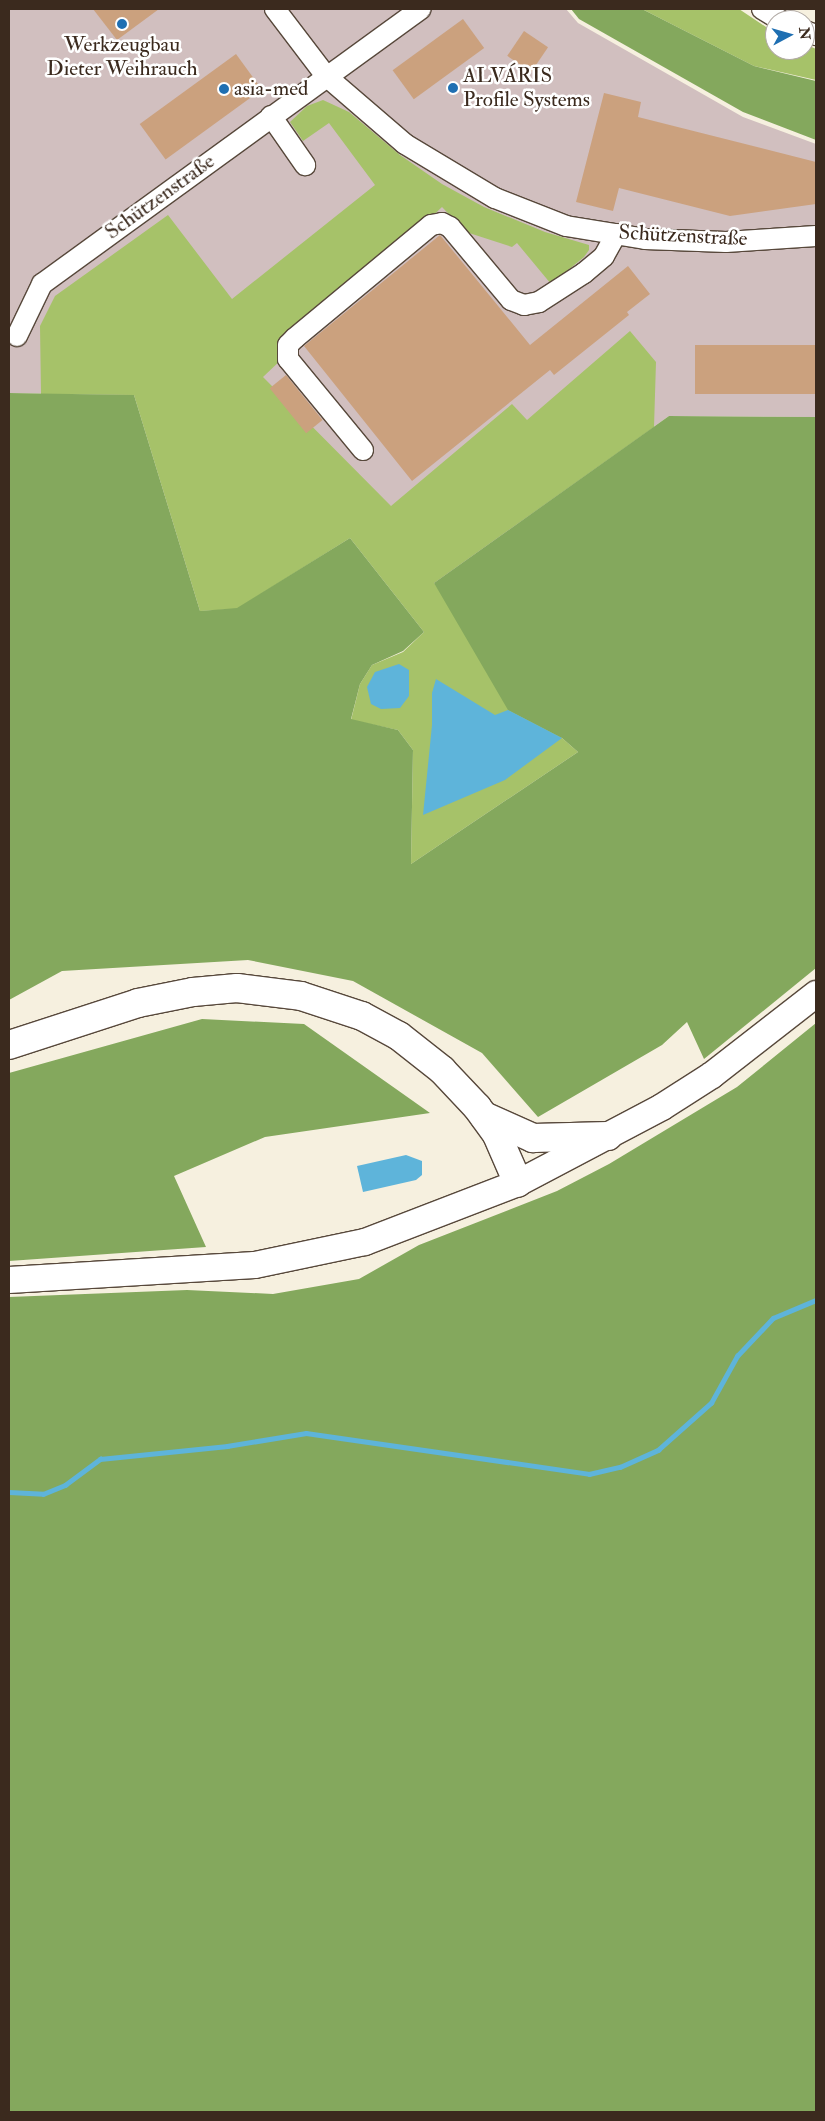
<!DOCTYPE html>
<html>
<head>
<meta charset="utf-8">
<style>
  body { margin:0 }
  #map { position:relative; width:825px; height:2121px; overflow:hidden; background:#f6f0df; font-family:"IM FELL Double Pica",serif }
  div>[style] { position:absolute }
  .industrial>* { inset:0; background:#d1bfbf }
  .green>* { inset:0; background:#a6c269 }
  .forest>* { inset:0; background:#84a85d }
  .water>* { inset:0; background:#5eb4da }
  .stream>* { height:4.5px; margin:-2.25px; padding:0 2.25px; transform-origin:2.25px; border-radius:2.25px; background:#5eb4da }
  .building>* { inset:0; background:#cba17e; transform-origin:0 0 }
  .roads { filter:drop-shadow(1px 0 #57483b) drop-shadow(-1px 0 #57483b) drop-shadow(0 1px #57483b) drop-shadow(0 -1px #57483b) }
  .minor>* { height:20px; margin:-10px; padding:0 10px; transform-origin:10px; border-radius:10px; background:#fff }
  .major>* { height:26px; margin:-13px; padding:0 13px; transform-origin:13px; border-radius:13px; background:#fff }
  .highway>* { height:28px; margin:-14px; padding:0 14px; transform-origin:14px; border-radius:14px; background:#fff }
  .dots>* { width:14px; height:14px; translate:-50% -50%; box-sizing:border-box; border:2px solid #fff; border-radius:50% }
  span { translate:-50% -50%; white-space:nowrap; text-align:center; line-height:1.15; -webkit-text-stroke:5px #fff; paint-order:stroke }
  .poi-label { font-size:21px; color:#3b2a1e }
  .left { translate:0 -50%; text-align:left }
  .street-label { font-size:21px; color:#3b2a1e }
  .frame { position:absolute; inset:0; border:10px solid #3b2a1e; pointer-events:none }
  .north { position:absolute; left:765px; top:10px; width:50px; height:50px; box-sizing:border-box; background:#fff; border:1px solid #b1aaa5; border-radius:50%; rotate:84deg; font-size:14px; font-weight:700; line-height:20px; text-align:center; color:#3b2a1e }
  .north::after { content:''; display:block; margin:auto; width:18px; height:22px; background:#1f6fb2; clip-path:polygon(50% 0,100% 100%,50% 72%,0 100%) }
</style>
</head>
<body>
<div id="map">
  <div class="industrial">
    <i style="clip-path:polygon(9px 9px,566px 9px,578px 23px,743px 117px,816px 144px,816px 417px,669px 416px,434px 583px,134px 395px,9px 393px)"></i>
  </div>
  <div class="green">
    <i style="clip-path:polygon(642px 9px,739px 9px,775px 33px,775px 50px,805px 50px,805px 44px,816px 49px,816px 80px,754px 66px)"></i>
    <i style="clip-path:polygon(323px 100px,349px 112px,400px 155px,442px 184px,484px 207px,545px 232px,589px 245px,589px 250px,584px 257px,551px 284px,517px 243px,512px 247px,466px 232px,442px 207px,263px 377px,391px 506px,512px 404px,527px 420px,630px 331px,656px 362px,654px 427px,434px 583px,562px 738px,578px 752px,411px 864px,413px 750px,398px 730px,351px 720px,360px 684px,372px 665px,403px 652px,424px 632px,350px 538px,237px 609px,200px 611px,134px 395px,41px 394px,40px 326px,55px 296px,168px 215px,232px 299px,375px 185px,329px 123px,303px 141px,290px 122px,307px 106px)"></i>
  </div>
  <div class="forest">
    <i style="clip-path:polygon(571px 9px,642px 9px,754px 66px,816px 81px,816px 140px,743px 112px,579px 19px)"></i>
    <i style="clip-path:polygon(9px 393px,134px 395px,200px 611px,237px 608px,350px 538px,424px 632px,403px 651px,372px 665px,360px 684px,351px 719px,398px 730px,413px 750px,411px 864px,578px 752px,562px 738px,508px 710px,434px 583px,669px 416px,816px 417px,816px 968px,704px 1059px,687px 1022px,662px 1045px,538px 1117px,482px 1053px,353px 981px,248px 960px,62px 971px,9px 1000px)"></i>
    <i style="clip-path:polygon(202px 1019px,304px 1024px,430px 1113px,265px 1137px,174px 1176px,206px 1247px,9px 1261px,9px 1073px)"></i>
    <i style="clip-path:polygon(816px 1023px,816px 2112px,9px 2112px,9px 1297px,187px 1290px,273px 1294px,359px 1279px,419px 1245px,557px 1191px,609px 1164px,737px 1087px)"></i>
  </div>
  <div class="water">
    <i style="clip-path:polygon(399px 664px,409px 670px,409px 696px,400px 708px,381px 709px,371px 704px,367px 687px,375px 672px)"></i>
    <i style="clip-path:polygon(436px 679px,495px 715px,508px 710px,562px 738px,505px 780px,423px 815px,432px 725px,432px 693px)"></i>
    <i style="clip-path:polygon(406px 1155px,422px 1161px,422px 1175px,416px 1180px,363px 1192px,357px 1166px)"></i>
  </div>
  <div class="stream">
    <i style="left:9px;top:1492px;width:34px;rotate:3deg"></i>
    <i style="left:43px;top:1494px;width:24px;rotate:-22deg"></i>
    <i style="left:65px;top:1485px;width:44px;rotate:-36.6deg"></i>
    <i style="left:100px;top:1459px;width:128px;rotate:-5.8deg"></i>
    <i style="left:227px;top:1446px;width:80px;rotate:-9.3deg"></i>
    <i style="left:306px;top:1433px;width:286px;rotate:8.2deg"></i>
    <i style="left:589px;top:1474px;width:32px;rotate:-13deg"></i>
    <i style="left:620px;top:1467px;width:42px;rotate:-24.1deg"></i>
    <i style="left:658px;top:1450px;width:71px;rotate:-41.6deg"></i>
    <i style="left:711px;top:1403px;width:54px;rotate:-61deg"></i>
    <i style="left:737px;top:1356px;width:52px;rotate:-46.5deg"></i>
    <i style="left:773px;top:1318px;width:47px;rotate:-22.7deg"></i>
  </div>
  <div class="building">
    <i style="clip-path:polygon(93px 9px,159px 9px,117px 40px)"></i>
    <i style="left:463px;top:19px;width:36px;height:87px;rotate:54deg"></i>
    <i style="left:524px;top:31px;width:29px;height:30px;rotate:34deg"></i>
    <i style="left:236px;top:54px;width:44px;height:119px;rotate:54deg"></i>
    <i style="clip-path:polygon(604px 93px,641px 102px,638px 117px,816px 162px,816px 204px,730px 216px,619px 188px,613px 211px,576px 202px)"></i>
    <i style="clip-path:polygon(440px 235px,530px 345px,628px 266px,650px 294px,627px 312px,629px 315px,554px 375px,550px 370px,412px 481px,304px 346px)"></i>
    <i style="left:816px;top:345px;width:49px;height:121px;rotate:90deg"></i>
    <i style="left:286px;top:375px;width:58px;height:21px;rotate:51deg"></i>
  </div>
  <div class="roads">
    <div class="minor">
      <i style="left:275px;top:9px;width:84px;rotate:52.7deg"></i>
      <i style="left:326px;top:76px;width:104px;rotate:40.7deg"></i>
      <i style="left:405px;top:144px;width:105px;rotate:31deg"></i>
      <i style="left:495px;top:198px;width:76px;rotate:21.5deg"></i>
      <i style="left:566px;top:226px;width:80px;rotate:9.3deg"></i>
      <i style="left:645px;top:239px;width:81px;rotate:2.1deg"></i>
      <i style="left:726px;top:242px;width:90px;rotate:-3.8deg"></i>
      <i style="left:762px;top:9px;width:21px;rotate:31deg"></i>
      <i style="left:805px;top:31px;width:12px;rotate:20deg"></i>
      <i style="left:271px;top:116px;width:60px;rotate:55.2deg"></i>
      <i style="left:17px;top:336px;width:58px;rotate:-64.3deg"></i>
      <i style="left:42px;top:284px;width:468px;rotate:-36deg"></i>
      <i style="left:363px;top:450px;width:118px;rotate:-129.5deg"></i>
      <i style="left:288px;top:359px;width:14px;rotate:-90deg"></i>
      <i style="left:288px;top:345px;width:10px;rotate:-45deg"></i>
      <i style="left:295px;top:338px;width:177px;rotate:-39.7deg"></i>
      <i style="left:431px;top:225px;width:11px;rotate:-10deg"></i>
      <i style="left:442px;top:223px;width:9px;rotate:27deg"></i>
      <i style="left:450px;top:227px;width:95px;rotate:50.1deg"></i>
      <i style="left:511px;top:300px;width:14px;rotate:21deg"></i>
      <i style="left:524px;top:305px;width:15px;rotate:-11deg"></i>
      <i style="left:539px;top:302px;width:54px;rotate:-32.8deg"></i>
      <i style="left:584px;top:273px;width:26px;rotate:-40deg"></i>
      <i style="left:604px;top:256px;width:25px;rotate:-61deg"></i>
    </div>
    <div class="major">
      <i style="left:9px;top:1280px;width:246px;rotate:-3.5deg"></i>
      <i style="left:255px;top:1265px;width:112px;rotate:-11.8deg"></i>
      <i style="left:365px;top:1242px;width:164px;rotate:-21.1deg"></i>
      <i style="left:518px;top:1183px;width:163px;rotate:-27.8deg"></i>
      <i style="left:662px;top:1107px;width:59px;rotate:-32.6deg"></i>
      <i style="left:712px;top:1075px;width:132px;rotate:-37.9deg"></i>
    </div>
    <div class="highway">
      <i style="left:9px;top:1045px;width:136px;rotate:-18deg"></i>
      <i style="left:138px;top:1003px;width:56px;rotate:-11.3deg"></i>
      <i style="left:193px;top:992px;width:44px;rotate:-5.2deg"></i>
      <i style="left:237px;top:988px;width:64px;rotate:7.1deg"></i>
      <i style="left:301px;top:996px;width:64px;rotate:18.2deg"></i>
      <i style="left:362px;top:1016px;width:42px;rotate:28.4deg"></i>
      <i style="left:399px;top:1036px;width:55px;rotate:38.3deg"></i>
      <i style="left:442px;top:1070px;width:51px;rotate:46.6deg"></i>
      <i style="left:477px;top:1107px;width:34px;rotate:54deg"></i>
      <i style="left:497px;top:1135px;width:52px;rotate:66.4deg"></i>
      <i style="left:484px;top:1116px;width:54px;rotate:24.2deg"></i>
      <i style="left:533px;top:1138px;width:75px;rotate:-1.5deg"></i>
    </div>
  </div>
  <div class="dots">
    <i style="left:122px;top:24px;background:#1f6fb2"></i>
    <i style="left:453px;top:88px;background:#1f6fb2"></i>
    <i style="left:224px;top:89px;background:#1f6fb2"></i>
  </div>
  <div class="poi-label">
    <span style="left:122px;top:57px">Werkzeugbau<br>Dieter Weihrauch</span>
    <span class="left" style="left:463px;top:88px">ALVÁRIS<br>Profile Systems</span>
    <span class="left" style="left:234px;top:89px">asia-med</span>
  </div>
  <div class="street-label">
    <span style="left:160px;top:197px;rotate:-36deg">Schützenstraße</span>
    <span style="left:683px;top:236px;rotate:3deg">Schützenstraße</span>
  </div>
  <div class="frame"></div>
  <div class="north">N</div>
</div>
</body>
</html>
